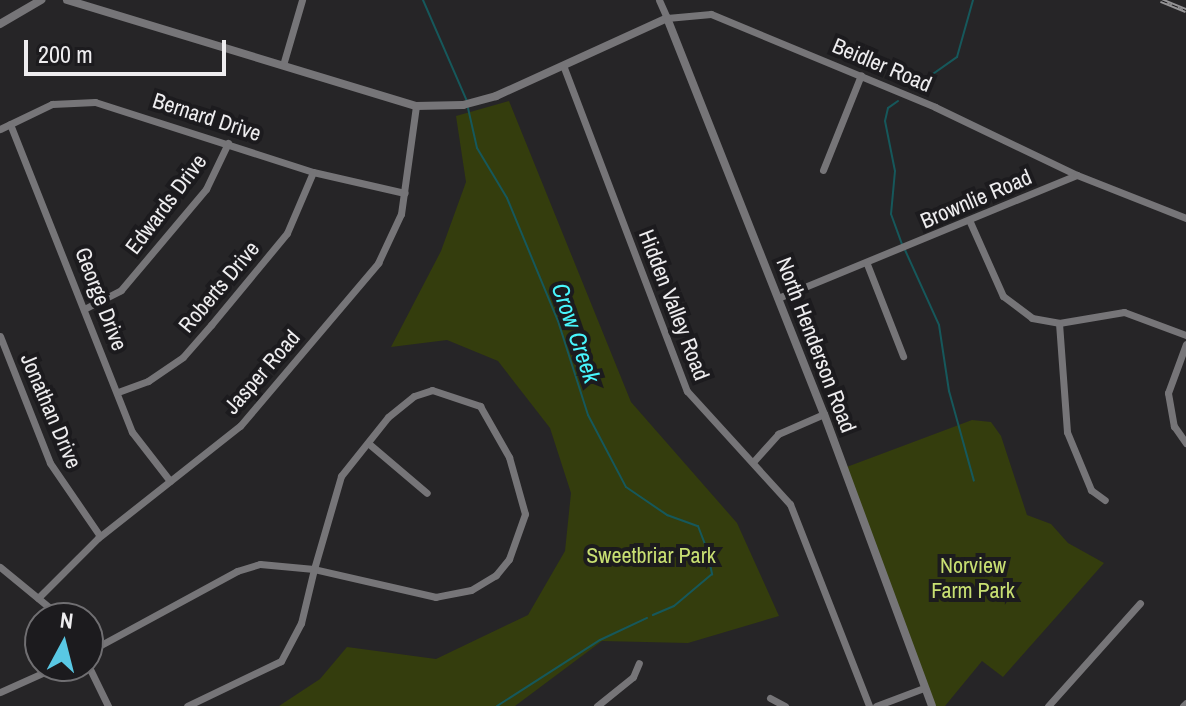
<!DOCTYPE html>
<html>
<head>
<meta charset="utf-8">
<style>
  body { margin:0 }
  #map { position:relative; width:1186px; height:706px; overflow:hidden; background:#262527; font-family:"Archivo Narrow",sans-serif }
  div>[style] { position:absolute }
  .green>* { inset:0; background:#343d0d }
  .stream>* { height:2px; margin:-1px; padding:0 1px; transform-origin:1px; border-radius:1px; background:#16585b }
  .minor>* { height:7px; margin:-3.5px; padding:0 3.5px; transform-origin:3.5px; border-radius:3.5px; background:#767578 }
  .tertiary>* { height:8px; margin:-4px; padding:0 4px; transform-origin:4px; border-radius:4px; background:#767578 }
  .rail>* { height:5px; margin-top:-2.5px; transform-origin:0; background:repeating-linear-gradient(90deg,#1c1b1e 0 6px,#959496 0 12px); box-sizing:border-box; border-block:2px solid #959496 }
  span { translate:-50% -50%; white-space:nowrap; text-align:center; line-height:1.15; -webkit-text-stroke:8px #1c1b1e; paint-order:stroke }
  .street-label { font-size:22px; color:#eeedef }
  .park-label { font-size:22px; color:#c8df72 }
  .water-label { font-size:24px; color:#48f6fd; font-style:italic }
  .north { position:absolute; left:24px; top:602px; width:80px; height:80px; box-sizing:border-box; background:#1c1b1e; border:2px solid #706f72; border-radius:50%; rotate:7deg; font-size:22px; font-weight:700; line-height:32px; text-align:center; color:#eeedef }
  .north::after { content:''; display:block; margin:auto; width:28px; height:36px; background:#59c8e4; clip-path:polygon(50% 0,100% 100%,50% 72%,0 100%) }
  .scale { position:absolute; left:24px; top:40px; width:202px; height:36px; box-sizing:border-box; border:4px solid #eeedef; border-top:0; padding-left:10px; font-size:24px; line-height:28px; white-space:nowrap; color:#eeedef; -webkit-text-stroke:6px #1c1b1e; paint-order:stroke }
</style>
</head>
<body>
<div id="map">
  <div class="green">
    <i style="clip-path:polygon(509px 101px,631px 402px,737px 523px,779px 616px,688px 643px,602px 641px,515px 706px,279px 706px,320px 679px,347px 647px,436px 659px,528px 615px,565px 551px,571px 493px,550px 428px,498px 361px,447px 340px,391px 347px,441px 251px,466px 182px,456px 116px)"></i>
    <i style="clip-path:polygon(972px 420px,991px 422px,1001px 436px,1027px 515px,1051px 524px,1068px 543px,1104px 563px,1003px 677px,982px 661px,945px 706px,932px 706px,844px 468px)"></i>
  </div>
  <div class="stream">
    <i style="left:423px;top:0;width:110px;rotate:66.5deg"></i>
    <i style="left:913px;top:88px;width:54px;rotate:-35.2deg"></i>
    <i style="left:957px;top:57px;width:59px;rotate:-74.3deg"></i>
    <i style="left:898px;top:101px;width:12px;rotate:145deg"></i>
    <i style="left:888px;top:108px;width:13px;rotate:103deg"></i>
    <i style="left:885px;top:121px;width:51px;rotate:78.7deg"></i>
    <i style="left:895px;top:171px;width:43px;rotate:95.3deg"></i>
    <i style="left:891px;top:214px;width:32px;rotate:70deg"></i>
    <i style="left:468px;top:108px;width:41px;rotate:77.3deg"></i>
    <i style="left:477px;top:148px;width:58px;rotate:59deg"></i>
    <i style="left:507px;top:198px;width:133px;rotate:67.5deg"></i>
    <i style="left:558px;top:321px;width:99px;rotate:72.3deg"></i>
    <i style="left:588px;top:415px;width:81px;rotate:62.2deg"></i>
    <i style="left:626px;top:487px;width:50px;rotate:34.3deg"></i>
    <i style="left:667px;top:515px;width:33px;rotate:20deg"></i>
    <i style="left:698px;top:526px;width:26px;rotate:69deg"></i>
    <i style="left:707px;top:550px;width:25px;rotate:78deg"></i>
    <i style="left:712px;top:574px;width:50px;rotate:139.9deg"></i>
    <i style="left:674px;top:606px;width:23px;rotate:157deg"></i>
    <i style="left:905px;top:250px;width:82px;rotate:65.6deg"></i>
    <i style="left:939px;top:325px;width:67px;rotate:81.4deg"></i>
    <i style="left:949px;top:391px;width:93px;rotate:74.5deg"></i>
    <i style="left:497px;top:706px;width:122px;rotate:-32.7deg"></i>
    <i style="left:600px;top:640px;width:52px;rotate:-25.1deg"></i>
  </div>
  <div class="minor">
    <i style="left:659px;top:0;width:20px;rotate:66deg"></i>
    <i style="left:667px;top:18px;width:44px;rotate:-5.2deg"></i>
    <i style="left:711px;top:14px;width:243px;rotate:22.5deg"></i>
    <i style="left:935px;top:107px;width:157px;rotate:25.6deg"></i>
    <i style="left:283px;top:65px;width:68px;rotate:-73.7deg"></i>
    <i style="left:563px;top:65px;width:349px;rotate:69.2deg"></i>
    <i style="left:687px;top:391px;width:153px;rotate:47.7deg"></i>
    <i style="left:790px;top:504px;width:217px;rotate:68.6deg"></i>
    <i style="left:10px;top:124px;width:331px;rotate:68.4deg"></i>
    <i style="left:132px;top:432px;width:62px;rotate:52.2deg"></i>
    <i style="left:0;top:129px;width:58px;rotate:-25.7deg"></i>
    <i style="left:52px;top:104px;width:43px;rotate:-2.7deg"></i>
    <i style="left:95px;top:102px;width:229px;rotate:17.8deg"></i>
    <i style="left:313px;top:172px;width:94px;rotate:12.9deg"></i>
    <i style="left:823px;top:170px;width:102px;rotate:-68.2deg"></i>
    <i style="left:970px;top:222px;width:81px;rotate:66deg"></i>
    <i style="left:1003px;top:296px;width:36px;rotate:37deg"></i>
    <i style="left:1032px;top:318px;width:27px;rotate:10deg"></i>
    <i style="left:1059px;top:323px;width:66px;rotate:-9.6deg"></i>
    <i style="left:1124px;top:312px;width:66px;rotate:20.4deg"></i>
    <i style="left:867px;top:264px;width:99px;rotate:68.6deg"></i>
    <i style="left:778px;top:298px;width:323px;rotate:-22.4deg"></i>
    <i style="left:1077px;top:175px;width:117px;rotate:21.5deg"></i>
    <i style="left:86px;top:308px;width:39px;rotate:-27deg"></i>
    <i style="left:121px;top:290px;width:132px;rotate:-49.9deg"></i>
    <i style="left:206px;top:189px;width:51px;rotate:-64.4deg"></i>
    <i style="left:1059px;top:323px;width:109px;rotate:85.8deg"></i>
    <i style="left:1067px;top:432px;width:63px;rotate:67.5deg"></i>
    <i style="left:1091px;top:490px;width:17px;rotate:36deg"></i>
    <i style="left:0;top:336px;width:136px;rotate:68.5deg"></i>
    <i style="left:50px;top:463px;width:88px;rotate:55.6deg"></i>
    <i style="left:1186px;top:344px;width:52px;rotate:110.2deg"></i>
    <i style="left:1168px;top:393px;width:34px;rotate:80deg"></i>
    <i style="left:1174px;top:426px;width:21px;rotate:55deg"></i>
    <i style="left:432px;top:390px;width:51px;rotate:18.4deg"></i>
    <i style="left:480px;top:406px;width:59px;rotate:60.4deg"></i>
    <i style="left:509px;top:457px;width:59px;rotate:74.3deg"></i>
    <i style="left:525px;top:514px;width:48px;rotate:109.6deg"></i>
    <i style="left:509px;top:559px;width:21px;rotate:129deg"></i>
    <i style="left:496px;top:575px;width:29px;rotate:149deg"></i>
    <i style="left:471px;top:590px;width:36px;rotate:169deg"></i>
    <i style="left:436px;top:597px;width:125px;rotate:-167.1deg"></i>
    <i style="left:314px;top:569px;width:97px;rotate:-73.8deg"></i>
    <i style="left:341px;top:476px;width:75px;rotate:-51.5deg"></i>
    <i style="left:388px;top:417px;width:33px;rotate:-39deg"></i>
    <i style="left:414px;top:396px;width:19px;rotate:-18deg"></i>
    <i style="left:118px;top:392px;width:32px;rotate:-20deg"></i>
    <i style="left:148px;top:381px;width:42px;rotate:-34.4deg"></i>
    <i style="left:183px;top:357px;width:43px;rotate:-48.8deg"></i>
    <i style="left:211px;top:325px;width:119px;rotate:-50.4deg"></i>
    <i style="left:287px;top:233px;width:66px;rotate:-66.9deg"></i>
    <i style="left:368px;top:443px;width:77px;rotate:40.3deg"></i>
    <i style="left:753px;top:462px;width:38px;rotate:-48deg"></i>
    <i style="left:778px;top:434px;width:50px;rotate:-23.5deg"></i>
    <i style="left:0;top:567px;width:80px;rotate:39.4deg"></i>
    <i style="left:38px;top:598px;width:85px;rotate:-45deg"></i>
    <i style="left:98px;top:538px;width:181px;rotate:-38.3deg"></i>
    <i style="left:240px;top:426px;width:214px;rotate:-49.7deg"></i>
    <i style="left:378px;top:263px;width:54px;rotate:-64.9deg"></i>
    <i style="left:401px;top:214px;width:109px;rotate:-82.1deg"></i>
    <i style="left:88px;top:652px;width:170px;rotate:-28.5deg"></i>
    <i style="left:237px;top:571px;width:24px;rotate:-17deg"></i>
    <i style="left:260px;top:564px;width:54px;rotate:5.3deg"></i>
    <i style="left:314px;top:569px;width:56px;rotate:103.5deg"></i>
    <i style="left:301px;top:623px;width:43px;rotate:117.8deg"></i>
    <i style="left:281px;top:661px;width:104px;rotate:154.4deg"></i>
    <i style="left:88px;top:665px;width:46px;rotate:64deg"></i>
    <i style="left:0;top:692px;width:64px;rotate:-24.1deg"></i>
    <i style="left:770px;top:698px;width:17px;rotate:28deg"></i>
    <i style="left:597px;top:706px;width:46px;rotate:-38.9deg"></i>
    <i style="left:633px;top:677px;width:15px;rotate:-67deg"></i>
    <i style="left:876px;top:706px;width:51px;rotate:-20.6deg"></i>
    <i style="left:1048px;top:706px;width:138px;rotate:-48.2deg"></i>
    <i style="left:1183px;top:706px;width:4px;rotate:-45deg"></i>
  </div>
  <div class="tertiary">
    <i style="left:67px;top:0;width:365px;rotate:16.9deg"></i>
    <i style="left:416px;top:106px;width:47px;rotate:-1.2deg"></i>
    <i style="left:463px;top:105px;width:34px;rotate:-15deg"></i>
    <i style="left:496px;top:96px;width:188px;rotate:-24.5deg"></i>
    <i style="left:667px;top:18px;width:426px;rotate:68.4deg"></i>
    <i style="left:824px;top:414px;width:311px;rotate:69.7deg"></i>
    <i style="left:0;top:24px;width:48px;rotate:-30.3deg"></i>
  </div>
  <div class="rail">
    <i style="left:1161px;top:0;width:27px;rotate:22deg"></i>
  </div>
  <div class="street-label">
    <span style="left:882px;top:65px;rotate:23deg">Beidler Road</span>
    <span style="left:207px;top:117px;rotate:18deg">Bernard Drive</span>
    <span style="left:976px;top:199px;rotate:-23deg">Brownlie Road</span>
    <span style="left:166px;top:204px;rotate:-53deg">Edwards Drive</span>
    <span style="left:219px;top:287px;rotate:-50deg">Roberts Drive</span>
    <span style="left:101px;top:299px;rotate:69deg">George Drive</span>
    <span style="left:674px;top:305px;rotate:69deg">Hidden Valley Road</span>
    <span style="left:816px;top:345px;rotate:69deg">North Henderson Road</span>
    <span style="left:262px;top:372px;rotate:-49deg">Jasper Road</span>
    <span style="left:51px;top:411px;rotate:67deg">Jonathan Drive</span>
  </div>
  <div class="park-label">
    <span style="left:651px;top:556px">Sweetbriar Park</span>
    <span style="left:973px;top:578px">Norview<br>Farm Park</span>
  </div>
  <div class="water-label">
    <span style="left:576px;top:333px;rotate:71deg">Crow Creek</span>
  </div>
  <div class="north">N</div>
  <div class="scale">200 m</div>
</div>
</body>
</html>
